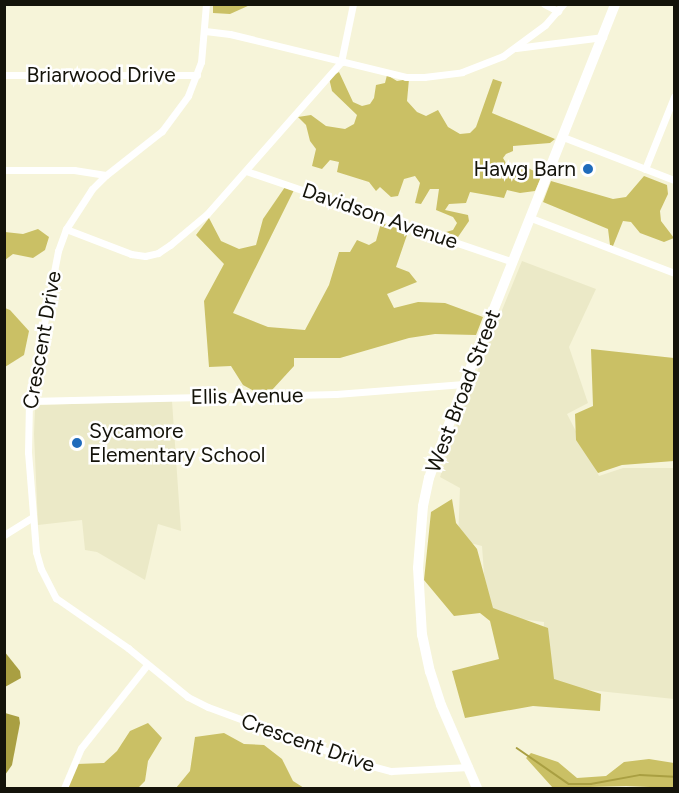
<!DOCTYPE html>
<html>
<head>
<meta charset="utf-8">
<style>
  body { margin:0 }
  #map { position:relative; width:679px; height:793px; overflow:hidden; background:#f6f4d9; font-family:Figtree,sans-serif }
  div>[style] { position:absolute }
  .built>* { inset:0; background:#ebe9c7 }
  .forest>* { inset:0; background:#cac065 }
  .water>* { inset:0; background:#a99f42 }
  .stream>* { height:1.5px; margin:-0.75px; padding:0 0.75px; transform-origin:0.75px; border-radius:0.75px; background:#a99f42 }
  .street>* { height:7px; margin:-3.5px; padding:0 3.5px; transform-origin:3.5px; border-radius:3.5px; background:#fff }
  .primary>* { height:10px; margin:-5px; padding:0 5px; transform-origin:5px; border-radius:5px; background:#fff }
  .dots>* { width:16px; height:16px; translate:-50% -50%; box-sizing:border-box; border:3px solid #fff; border-radius:50% }
  span { translate:-50% -50%; white-space:nowrap; text-align:center; line-height:1.15; -webkit-text-stroke:5px #fff; paint-order:stroke }
  .street-label { font-size:21px; color:#14130a }
  .poi-label { font-size:21px; color:#14130a }
  .right { translate:-100% -50%; text-align:right }
  .left { translate:0 -50%; text-align:left }
  .frame { position:absolute; inset:0; border:6px solid #14130a; pointer-events:none }
</style>
</head>
<body>
<div id="map">
  <div class="built">
    <i style="clip-path:polygon(522px 261px,596px 289px,569px 347px,588px 403px,567px 414px,599px 476px,623px 468px,674px 468px,674px 699px,542px 685px,544px 622px,487px 615px,482px 546px,458px 540px,460px 488px,440px 477px,461px 411px)"></i>
    <i style="clip-path:polygon(172px 401px,181px 531px,158px 524px,145px 580px,97px 552px,85px 550px,82px 520px,38px 525px,34px 434px,35px 409px,39px 405px)"></i>
  </div>
  <div class="forest">
    <i style="clip-path:polygon(213px 5px,213px 4px,250px 5px,230px 14px,213px 13px)"></i>
    <i style="clip-path:polygon(339px 72px,353px 102px,362px 106px,370px 104px,374px 98px,376px 85px,385px 83px,387px 75px,397px 81px,409px 79px,407px 101px,417px 112px,426px 116px,438px 110px,448px 127px,460px 134px,470px 133px,476px 127px,493px 79px,502px 82px,492px 113px,555px 139px,550px 143px,513px 146px,513px 151px,506px 154px,503px 158px,509px 168px,528px 168px,542px 175px,535px 191px,520px 193px,507px 190px,504px 198px,470px 192px,466px 203px,449px 204px,445px 210px,468px 215px,469px 221px,458px 237px,446px 232px,453px 230px,457px 223px,453px 217px,436px 210px,439px 189px,430px 189px,421px 204px,415px 203px,420px 183px,415px 176px,404px 179px,398px 196px,391px 197px,380px 187px,376px 191px,369px 182px,337px 172px,339px 162px,330px 160px,322px 169px,312px 166px,316px 149px,310px 141px,306px 125px,298px 117px,311px 115px,326px 126px,345px 129px,354px 124px,357px 115px,332px 91px,329px 78px)"></i>
    <i style="clip-path:polygon(644px 176px,667px 185px,668px 194px,660px 211px,661px 221px,674px 238px,664px 242px,640px 233px,631px 222px,623px 221px,613px 246px,610px 245px,608px 229px,543px 202px,551px 181px,613px 199px,626px 197px)"></i>
    <i style="clip-path:polygon(285px 187px,294px 190px,233px 313px,268px 327px,305px 330px,329px 285px,339px 252px,350px 252px,357px 240px,369px 245px,376px 241px,381px 223px,408px 232px,396px 267px,409px 272px,417px 282px,387px 294px,394px 308px,418px 302px,445px 303px,483px 317px,476px 335px,435px 334px,409px 338px,340px 358px,294px 358px,294px 366px,272px 390px,254px 391px,243px 385px,231px 366px,209px 367px,204px 301px,224px 264px,196px 235px,209px 218px,221px 241px,239px 249px,256px 245px,263px 219px)"></i>
    <i style="clip-path:polygon(38px 229px,49px 237px,45px 250px,33px 258px,13px 254px,5px 260px,5px 232px,23px 234px)"></i>
    <i style="clip-path:polygon(5px 308px,10px 310px,29px 331px,24px 355px,5px 367px)"></i>
    <i style="clip-path:polygon(591px 349px,674px 358px,674px 461px,622px 465px,598px 473px,576px 440px,575px 414px,593px 406px)"></i>
    <i style="clip-path:polygon(452px 499px,456px 523px,477px 549px,493px 608px,548px 628px,554px 679px,601px 694px,600px 711px,533px 706px,465px 718px,452px 671px,499px 659px,490px 621px,480px 613px,454px 616px,424px 580px,431px 512px)"></i>
    <i style="clip-path:polygon(148px 723px,162px 738px,148px 761px,145px 781px,138px 788px,68px 788px,77px 764px,104px 763px,117px 751px,130px 731px)"></i>
    <i style="clip-path:polygon(224px 733px,244px 744px,264px 745px,282px 759px,293px 781px,304px 788px,176px 788px,190px 771px,195px 737px)"></i>
    <i style="clip-path:polygon(531px 753px,558px 762px,577px 778px,606px 776px,624px 762px,649px 759px,674px 763px,674px 788px,626px 786px,553px 788px,526px 758px)"></i>
  </div>
  <div class="water">
    <i style="clip-path:polygon(4px 651px,20px 671px,21px 678px,5px 687px)"></i>
    <i style="clip-path:polygon(5px 713px,19px 717px,20px 723px,12px 765px,5px 775px)"></i>
  </div>
  <div class="stream">
    <i style="left:517px;top:748px;width:63px;rotate:34.7deg"></i>
    <i style="left:569px;top:784px;width:22px"></i>
    <i style="left:591px;top:784px;width:50px;rotate:-10.4deg"></i>
    <i style="left:640px;top:775px;width:34px;rotate:3deg"></i>
  </div>
  <div class="street">
    <i style="left:206px;top:4px;width:58px;rotate:94.9deg"></i>
    <i style="left:201px;top:62px;width:36px;rotate:111deg"></i>
    <i style="left:188px;top:96px;width:44px;rotate:126.6deg"></i>
    <i style="left:162px;top:131px;width:71px;rotate:141.8deg"></i>
    <i style="left:106px;top:175px;width:20px;rotate:135deg"></i>
    <i style="left:92px;top:189px;width:48px;rotate:123deg"></i>
    <i style="left:66px;top:229px;width:23px;rotate:110deg"></i>
    <i style="left:58px;top:251px;width:153px;rotate:100.9deg"></i>
    <i style="left:29px;top:401px;width:51px;rotate:91.1deg"></i>
    <i style="left:28px;top:452px;width:100px;rotate:85.4deg"></i>
    <i style="left:36px;top:552px;width:18px;rotate:74deg"></i>
    <i style="left:41px;top:569px;width:33px;rotate:63deg"></i>
    <i style="left:56px;top:598px;width:88px;rotate:34.8deg"></i>
    <i style="left:128px;top:648px;width:77px;rotate:39.2deg"></i>
    <i style="left:188px;top:697px;width:22px;rotate:27deg"></i>
    <i style="left:208px;top:707px;width:159px;rotate:20.3deg"></i>
    <i style="left:357px;top:762px;width:35px;rotate:15deg"></i>
    <i style="left:391px;top:771px;width:78px;rotate:-2.9deg"></i>
    <i style="left:544px;top:4px;width:16px;rotate:27deg"></i>
    <i style="left:205px;top:31px;width:25px;rotate:7deg"></i>
    <i style="left:230px;top:34px;width:181px;rotate:13.7deg"></i>
    <i style="left:406px;top:77px;width:18px"></i>
    <i style="left:424px;top:77px;width:38px;rotate:-7deg"></i>
    <i style="left:462px;top:72px;width:44px;rotate:-21.3deg"></i>
    <i style="left:503px;top:56px;width:52px;rotate:-36.4deg"></i>
    <i style="left:545px;top:25px;width:28px;rotate:-49deg"></i>
    <i style="left:516px;top:48px;width:88px;rotate:-7.2deg"></i>
    <i style="left:4px;top:75px;width:193px"></i>
    <i style="left:563px;top:137px;width:119px;rotate:21.2deg"></i>
    <i style="left:645px;top:169px;width:78px;rotate:-68.1deg"></i>
    <i style="left:4px;top:170px;width:70px"></i>
    <i style="left:74px;top:170px;width:32px;rotate:9deg"></i>
    <i style="left:246px;top:171px;width:282px;rotate:18.8deg"></i>
    <i style="left:531px;top:218px;width:153px;rotate:21deg"></i>
    <i style="left:66px;top:229px;width:70px;rotate:21deg"></i>
    <i style="left:131px;top:254px;width:14px;rotate:8deg"></i>
    <i style="left:145px;top:256px;width:13px;rotate:-13deg"></i>
    <i style="left:158px;top:253px;width:14px;rotate:-34deg"></i>
    <i style="left:170px;top:245px;width:48px;rotate:-40deg"></i>
    <i style="left:207px;top:214px;width:203px;rotate:-48.6deg"></i>
    <i style="left:341px;top:62px;width:59px;rotate:-78.3deg"></i>
    <i style="left:29px;top:401px;width:307px;rotate:-1.3deg"></i>
    <i style="left:336px;top:394px;width:128px;rotate:-4.5deg"></i>
    <i style="left:4px;top:535px;width:34px;rotate:-32deg"></i>
    <i style="left:64px;top:788px;width:43px;rotate:-67deg"></i>
    <i style="left:81px;top:748px;width:106px;rotate:-51.5deg"></i>
  </div>
  <div class="primary">
    <i style="left:477px;top:788px;width:90px;rotate:-113.4deg"></i>
    <i style="left:441px;top:705px;width:35px;rotate:-108deg"></i>
    <i style="left:430px;top:672px;width:38px;rotate:-102deg"></i>
    <i style="left:422px;top:635px;width:67px;rotate:-93.4deg"></i>
    <i style="left:418px;top:568px;width:62px;rotate:-85.4deg"></i>
    <i style="left:423px;top:506px;width:29px;rotate:-78deg"></i>
    <i style="left:429px;top:478px;width:100px;rotate:-69.6deg"></i>
    <i style="left:464px;top:384px;width:409px;rotate:-68.3deg"></i>
  </div>
  <div class="dots">
    <i style="left:588px;top:169px;background:#1f6bbb"></i>
    <i style="left:77px;top:443px;background:#1f6bbb"></i>
  </div>
  <div class="street-label">
    <span style="left:101px;top:75px">Briarwood Drive</span>
    <span style="left:380px;top:216px;rotate:19deg">Davidson Avenue</span>
    <span style="left:42px;top:340px;rotate:-80deg">Crescent Drive</span>
    <span style="left:463px;top:391px;rotate:-69deg">West Broad Street</span>
    <span style="left:247px;top:396px;rotate:-1deg">Ellis Avenue</span>
    <span style="left:308px;top:743px;rotate:19deg">Crescent Drive</span>
  </div>
  <div class="poi-label">
    <span class="right" style="left:576px;top:169px">Hawg Barn</span>
    <span class="left" style="left:89px;top:443px">Sycamore<br>Elementary School</span>
  </div>
  <div class="frame"></div>
</div>
</body>
</html>
